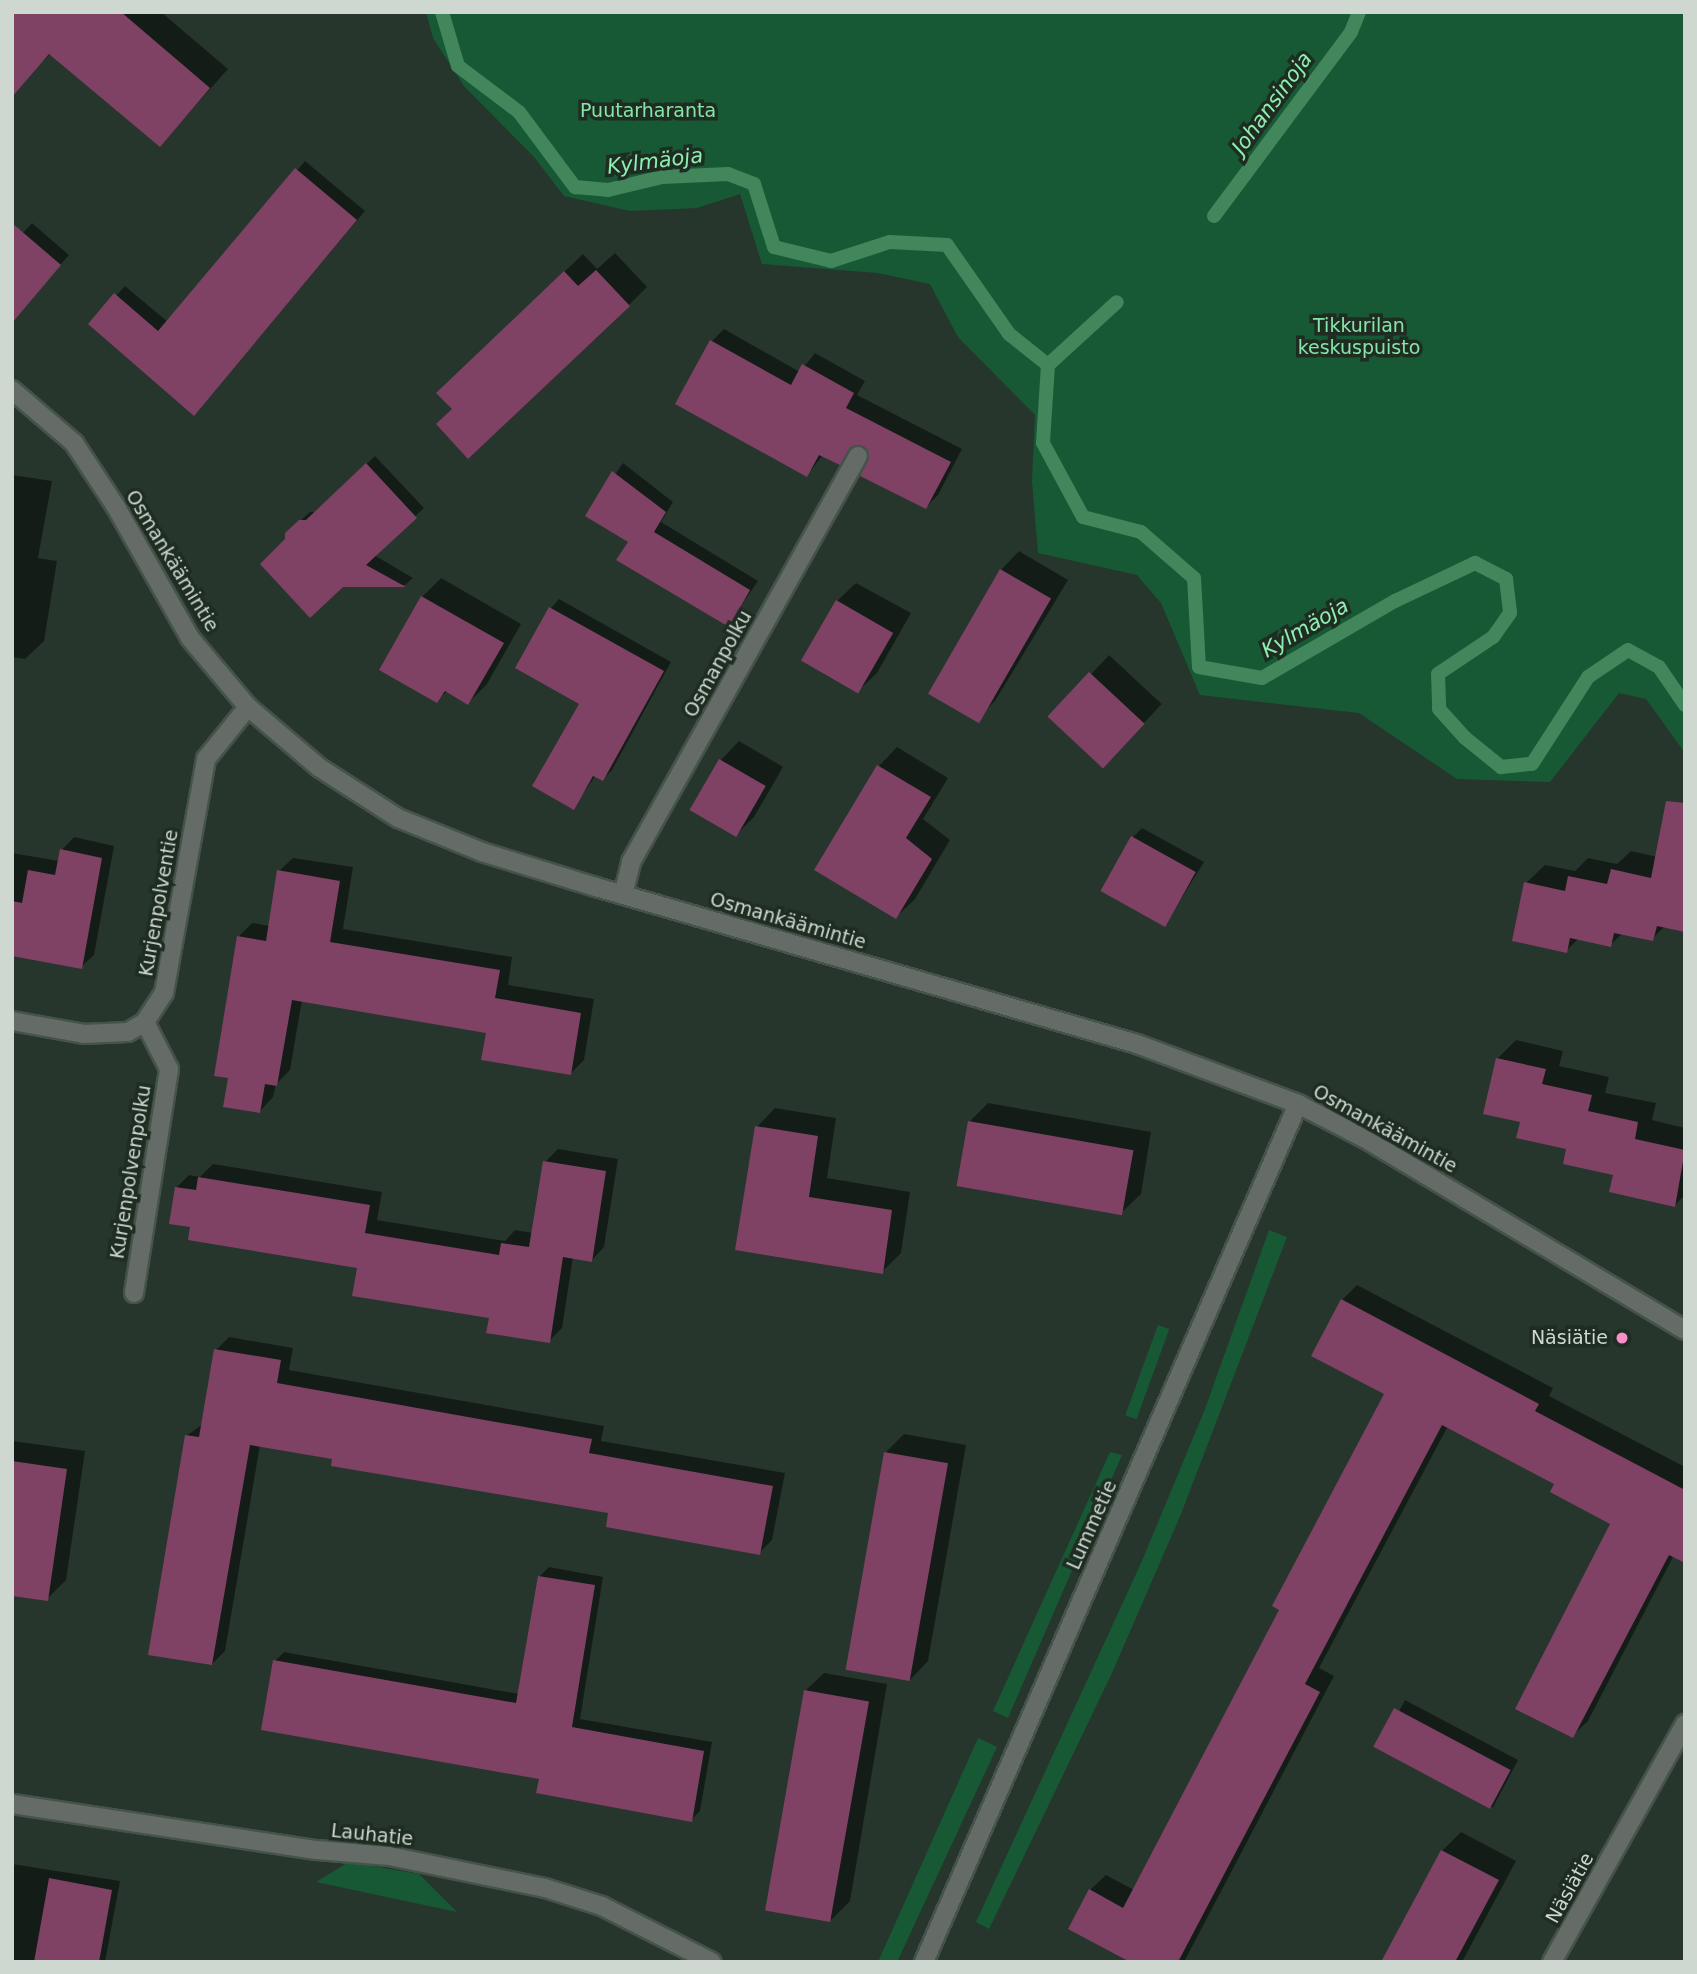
<!DOCTYPE html>
<html>
<head>
<meta charset="utf-8">
<style>
  body { margin:0 }
  #map { position:relative; width:1697px; height:1974px; overflow:hidden; background:#27362c; font-family:"DejaVu Sans",sans-serif }
  div>[style] { position:absolute }
  .green>* { inset:0; background:#175934; transform-origin:0 0 }
  .shadow>* { inset:0; background:#0007; transform-origin:0 0 }
  .stream>* { height:14px; margin:-7px; padding:0 7px; transform-origin:7px; border-radius:7px; background:#42865c }
  .building>* { inset:0; background:#7f4264; transform-origin:0 0 }
  .roads { filter:drop-shadow(2px 0 #45534a) drop-shadow(-2px 0 #45534a) drop-shadow(0 2px #45534a) drop-shadow(0 -2px #45534a) }
  .minor>* { height:18px; margin:-9px; padding:0 9px; transform-origin:9px; border-radius:9px; background:#656c67 }
  .dots>* { width:19px; height:19px; translate:-50% -50%; box-sizing:border-box; border:4px solid #1e2c22; border-radius:50% }
  span { translate:-50% -50%; white-space:nowrap; text-align:center; line-height:1.15; -webkit-text-stroke:7px #1e2c22; paint-order:stroke }
  .park-label { font-size:19px; color:#85e4a8 }
  .street-label { font-size:19px; color:#ced8d1 }
  .poi-label { font-size:19px; color:#ced8d1 }
  .right { translate:-100% -50%; text-align:right }
  .water-label { font-size:21px; color:#8feeb1; font-style:italic }
  .frame { position:absolute; inset:0; border:14px solid #ced8d1; pointer-events:none }
</style>
</head>
<body>
<div id="map">
  <div class="green">
    <i style="clip-path:polygon(426px 12px,1685px 12px,1685px 753px,1646px 699px,1619px 693px,1550px 782px,1457px 779px,1359px 713px,1200px 695px,1161px 603px,1137px 575px,1038px 553px,1032px 481px,1035px 415px,958px 337px,930px 284px,878px 273px,762px 264px,740px 194px,697px 208px,630px 211px,564px 196px,534px 157px,464px 86px,433px 38px)"></i>
    <i style="clip-path:polygon(1269px 1230px,1287px 1237px,1181px 1514px,1112px 1673px,989px 1929px,976px 1922px,1142px 1561px,1205px 1409px)"></i>
    <i style="left:1158px;top:1325px;width:12px;height:96px;rotate:20deg"></i>
    <i style="clip-path:polygon(1110px 1452px,1122px 1455px,1008px 1718px,993px 1711px)"></i>
    <i style="clip-path:polygon(978px 1738px,997px 1747px,897px 1962px,878px 1962px)"></i>
    <i style="clip-path:polygon(349px 1862px,419px 1874px,457px 1912px,316px 1882px)"></i>
  </div>
  <div class="shadow">
    <i style="clip-path:polygon(12px 12px,161px 12px,228px 69px,160px 145px,51px 53px,25px 79px)"></i>
    <i style="clip-path:polygon(305px 161px,365px 211px,203px 404px,91px 324px,125px 286px,168px 322px)"></i>
    <i style="clip-path:polygon(32px 223px,69px 255px,36px 293px,12px 245px)"></i>
    <i style="clip-path:polygon(615px 253px,647px 287px,629px 305px,454px 409px,457px 374px,583px 254px,597px 269px)"></i>
    <i style="clip-path:polygon(724px 329px,800px 372px,815px 353px,865px 381px,857px 395px,962px 449px,938px 495px,926px 507px,864px 444px,856px 445px,839px 463px,823px 455px,807px 475px,712px 341px)"></i>
    <i style="clip-path:polygon(375px 456px,424px 508px,374px 555px,413px 578px,405px 585px,342px 586px,287px 540px,297px 524px,310px 512px,317px 512px)"></i>
    <i style="clip-path:polygon(623px 463px,673px 502px,661px 522px,758px 581px,728px 625px,630px 541px,587px 516px)"></i>
    <i style="clip-path:polygon(12px 475px,52px 481px,38px 558px,57px 561px,44px 641px,25px 659px,12px 657px)"></i>
    <i style="clip-path:polygon(1019px 551px,1068px 580px,995px 701px,976px 720px,1001px 570px)"></i>
    <i style="clip-path:polygon(441px 578px,521px 624px,487px 684px,468px 703px,447px 691px,437px 701px,422px 597px)"></i>
    <i style="clip-path:polygon(856px 583px,911px 613px,877px 673px,858px 691px,837px 601px)"></i>
    <i style="clip-path:polygon(559px 599px,671px 662px,612px 770px,603px 779px,596px 775px,573px 808px,581px 704px,551px 608px)"></i>
    <i style="left:1109px;top:655px;width:72px;height:85px;rotate:43deg"></i>
    <i style="clip-path:polygon(739px 741px,783px 767px,754px 817px,736px 835px,692px 809px,721px 760px)"></i>
    <i style="clip-path:polygon(897px 747px,948px 778px,923px 819px,950px 840px,915px 899px,896px 917px,816px 869px,879px 766px)"></i>
    <i style="clip-path:polygon(1142px 828px,1204px 862px,1165px 925px,1133px 837px)"></i>
    <i style="clip-path:polygon(74px 837px,114px 846px,94px 955px,81px 967px,12px 954px,12px 853px,59px 861px,62px 850px)"></i>
    <i style="clip-path:polygon(1631px 851px,1662px 858px,1665px 926px,1652px 939px,1623px 933px,1610px 945px,1579px 938px,1566px 951px,1526px 883px,1545px 865px,1575px 871px,1588px 858px,1617px 864px)"></i>
    <i style="clip-path:polygon(293px 858px,353px 867px,343px 929px,512px 957px,508px 985px,594px 999px,584px 1060px,570px 1074px,488px 1032px,302px 1000px,290px 1070px,276px 1084px,273px 1097px,260px 1111px,230px 1076px,238px 937px,252px 923px,270px 926px,279px 871px)"></i>
    <i style="clip-path:polygon(1516px 1040px,1563px 1051px,1559px 1066px,1609px 1077px,1605px 1093px,1656px 1103px,1652px 1120px,1685px 1128px,1685px 1195px,1675px 1205px,1522px 1121px,1497px 1059px)"></i>
    <i style="clip-path:polygon(988px 1103px,1151px 1132px,1141px 1194px,1122px 1212px,969px 1122px)"></i>
    <i style="clip-path:polygon(775px 1108px,836px 1118px,827px 1178px,910px 1192px,901px 1253px,882px 1272px,737px 1249px,757px 1127px)"></i>
    <i style="clip-path:polygon(558px 1149px,618px 1159px,604px 1247px,592px 1260px,573px 1257px,562px 1328px,549px 1341px,359px 1266px,192px 1226px,176px 1188px,189px 1175px,200px 1177px,213px 1164px,382px 1192px,377px 1220px,505px 1241px,515px 1230px,533px 1233px,545px 1162px)"></i>
    <i style="clip-path:polygon(1357px 1285px,1553px 1388px,1549px 1396px,1685px 1467px,1685px 1556px,1674px 1555px,1588px 1721px,1572px 1736px,1612px 1523px,1556px 1483px,1448px 1426px,1319px 1668px,1334px 1676px,1184px 1962px,1134px 1962px,1090px 1890px,1106px 1875px,1134px 1890px,1281px 1609px,1387px 1394px,1342px 1300px)"></i>
    <i style="clip-path:polygon(229px 1337px,293px 1348px,289px 1370px,604px 1426px,601px 1441px,785px 1473px,772px 1540px,759px 1553px,610px 1511px,260px 1445px,225px 1651px,212px 1664px,186px 1436px,203px 1424px,216px 1350px)"></i>
    <i style="clip-path:polygon(904px 1434px,966px 1445px,928px 1661px,910px 1680px,885px 1453px)"></i>
    <i style="clip-path:polygon(13px 1441px,85px 1451px,66px 1580px,47px 1599px,12px 1594px)"></i>
    <i style="clip-path:polygon(549px 1567px,603px 1577px,580px 1719px,712px 1742px,700px 1811px,691px 1820px,541px 1778px,275px 1661px,284px 1652px,519px 1694px,540px 1576px)"></i>
    <i style="clip-path:polygon(824px 1673px,887px 1684px,850px 1901px,831px 1920px,805px 1691px)"></i>
    <i style="left:1405px;top:1700px;width:128px;height:54px;rotate:28deg"></i>
    <i style="clip-path:polygon(1461px 1832px,1516px 1861px,1462px 1962px,1383px 1962px,1442px 1851px)"></i>
    <i style="clip-path:polygon(12px 1864px,120px 1881px,105px 1962px,12px 1962px)"></i>
  </div>
  <div class="stream">
    <i style="left:442px;top:12px;width:56px;rotate:73.5deg"></i>
    <i style="left:458px;top:66px;width:76px;rotate:37deg"></i>
    <i style="left:519px;top:112px;width:94px;rotate:53.3deg"></i>
    <i style="left:575px;top:187px;width:33px;rotate:5deg"></i>
    <i style="left:608px;top:190px;width:56px;rotate:-13.5deg"></i>
    <i style="left:662px;top:177px;width:66px;rotate:-2.6deg"></i>
    <i style="left:728px;top:174px;width:28px;rotate:21deg"></i>
    <i style="left:754px;top:184px;width:66px;rotate:72.4deg"></i>
    <i style="left:774px;top:247px;width:59px;rotate:13.8deg"></i>
    <i style="left:831px;top:261px;width:62px;rotate:-17.9deg"></i>
    <i style="left:890px;top:242px;width:57px;rotate:3deg"></i>
    <i style="left:947px;top:245px;width:108px;rotate:55.1deg"></i>
    <i style="left:1009px;top:334px;width:50px;rotate:38.5deg"></i>
    <i style="left:1048px;top:365px;width:78px;rotate:93.7deg"></i>
    <i style="left:1043px;top:443px;width:84px;rotate:61.6deg"></i>
    <i style="left:1083px;top:517px;width:60px;rotate:14.5deg"></i>
    <i style="left:1141px;top:532px;width:70px;rotate:41deg"></i>
    <i style="left:1194px;top:578px;width:89px;rotate:86.8deg"></i>
    <i style="left:1199px;top:667px;width:64px;rotate:9.9deg"></i>
    <i style="left:1262px;top:678px;width:154px;rotate:-30.1deg"></i>
    <i style="left:1395px;top:601px;width:89px;rotate:-25.4deg"></i>
    <i style="left:1475px;top:563px;width:35px;rotate:27deg"></i>
    <i style="left:1506px;top:579px;width:34px;rotate:83deg"></i>
    <i style="left:1510px;top:613px;width:29px;rotate:125deg"></i>
    <i style="left:1493px;top:637px;width:66px;rotate:146.1deg"></i>
    <i style="left:1438px;top:674px;width:35px;rotate:88deg"></i>
    <i style="left:1439px;top:709px;width:38px;rotate:48deg"></i>
    <i style="left:1464px;top:737px;width:48px;rotate:39deg"></i>
    <i style="left:1501px;top:767px;width:31px;rotate:-6deg"></i>
    <i style="left:1532px;top:764px;width:103px;rotate:-57.2deg"></i>
    <i style="left:1588px;top:677px;width:48px;rotate:-34deg"></i>
    <i style="left:1628px;top:650px;width:35px;rotate:29deg"></i>
    <i style="left:1659px;top:667px;width:46px;rotate:55.6deg"></i>
    <i style="left:1214px;top:216px;width:229px;rotate:-53.3deg"></i>
    <i style="left:1351px;top:32px;width:22px;rotate:-68deg"></i>
    <i style="left:1048px;top:365px;width:93px;rotate:-42.4deg"></i>
  </div>
  <div class="building">
    <i style="clip-path:polygon(12px 12px,121px 12px,210px 88px,160px 147px,49px 54px,12px 97px)"></i>
    <i style="clip-path:polygon(295px 168px,357px 220px,194px 416px,88px 324px,114px 293px,158px 331px)"></i>
    <i style="clip-path:polygon(12px 223px,61px 265px,12px 323px)"></i>
    <i style="clip-path:polygon(596px 270px,630px 306px,468px 459px,436px 424px,452px 409px,436px 393px,564px 271px,578px 286px)"></i>
    <i style="clip-path:polygon(710px 340px,791px 385px,802px 364px,854px 393px,846px 408px,951px 462px,926px 509px,860px 476px,869px 457px,863px 446px,852px 447px,840px 465px,819px 455px,807px 477px,675px 404px)"></i>
    <i style="clip-path:polygon(366px 463px,417px 518px,366px 565px,406px 587px,343px 587px,310px 618px,260px 564px,285px 539px,285px 533px,299px 520px,306px 520px)"></i>
    <i style="clip-path:polygon(612px 471px,666px 512px,654px 532px,750px 590px,729px 627px,616px 560px,628px 542px,585px 516px)"></i>
    <i style="left:1000px;top:569px;width:59px;height:144px;rotate:30deg"></i>
    <i style="clip-path:polygon(421px 596px,504px 643px,468px 705px,445px 691px,437px 703px,379px 670px)"></i>
    <i style="left:836px;top:600px;width:66px;height:70px;rotate:30deg"></i>
    <i style="clip-path:polygon(549px 607px,664px 671px,603px 781px,593px 776px,574px 810px,532px 786px,579px 704px,515px 668px)"></i>
    <i style="left:1089px;top:672px;width:76px;height:61px;rotate:43deg"></i>
    <i style="left:719px;top:759px;width:54px;height:59px;rotate:30deg"></i>
    <i style="clip-path:polygon(877px 765px,931px 797px,906px 838px,932px 859px,896px 919px,814px 870px)"></i>
    <i style="clip-path:polygon(1666px 801px,1685px 803px,1685px 932px,1657px 926px,1653px 941px,1614px 933px,1611px 947px,1570px 938px,1567px 953px,1512px 941px,1524px 882px,1565px 891px,1568px 876px,1607px 884px,1611px 869px,1651px 878px)"></i>
    <i style="left:1131px;top:836px;width:74px;height:63px;rotate:29deg"></i>
    <i style="clip-path:polygon(60px 849px,102px 858px,82px 969px,12px 956px,12px 901px,22px 903px,28px 870px,55px 875px)"></i>
    <i style="clip-path:polygon(277px 870px,340px 881px,330px 942px,500px 970px,495px 998px,581px 1013px,571px 1075px,481px 1060px,486px 1033px,292px 1000px,277px 1086px,265px 1084px,260px 1113px,223px 1107px,228px 1078px,214px 1076px,237px 936px,266px 941px)"></i>
    <i style="clip-path:polygon(1496px 1058px,1546px 1069px,1542px 1084px,1592px 1095px,1588px 1111px,1638px 1122px,1635px 1139px,1685px 1150px,1675px 1207px,1609px 1192px,1613px 1175px,1563px 1164px,1566px 1149px,1516px 1138px,1520px 1122px,1483px 1114px)"></i>
    <i style="left:968px;top:1121px;width:168px;height:66px;rotate:10deg"></i>
    <i style="clip-path:polygon(755px 1126px,818px 1136px,809px 1197px,892px 1210px,883px 1274px,735px 1250px)"></i>
    <i style="clip-path:polygon(543px 1161px,606px 1171px,592px 1262px,563px 1257px,550px 1343px,486px 1333px,489px 1318px,352px 1296px,357px 1268px,188px 1240px,190px 1227px,169px 1224px,175px 1187px,196px 1190px,198px 1177px,370px 1205px,365px 1233px,499px 1255px,501px 1243px,529px 1247px)"></i>
    <i style="clip-path:polygon(1341px 1299px,1539px 1404px,1535px 1411px,1685px 1490px,1685px 1563px,1669px 1555px,1573px 1738px,1515px 1709px,1610px 1524px,1550px 1492px,1554px 1484px,1442px 1425px,1305px 1684px,1320px 1692px,1178px 1962px,1130px 1962px,1068px 1929px,1089px 1889px,1123px 1908px,1279px 1610px,1272px 1606px,1384px 1394px,1311px 1356px)"></i>
    <i style="clip-path:polygon(214px 1349px,281px 1360px,277px 1383px,592px 1439px,589px 1453px,773px 1486px,760px 1555px,606px 1527px,608px 1513px,331px 1466px,332px 1459px,250px 1445px,212px 1665px,148px 1655px,185px 1435px,199px 1437px)"></i>
    <i style="left:884px;top:1452px;width:65px;height:221px;rotate:10deg"></i>
    <i style="clip-path:polygon(12px 1461px,67px 1469px,48px 1601px,12px 1596px)"></i>
    <i style="clip-path:polygon(538px 1576px,595px 1585px,572px 1727px,704px 1751px,692px 1822px,536px 1793px,539px 1779px,261px 1730px,273px 1660px,516px 1703px)"></i>
    <i style="left:804px;top:1690px;width:66px;height:224px;rotate:10deg"></i>
    <i style="left:1394px;top:1708px;width:132px;height:44px;rotate:28deg"></i>
    <i style="clip-path:polygon(1441px 1850px,1499px 1880px,1455px 1962px,1381px 1962px)"></i>
    <i style="clip-path:polygon(49px 1878px,112px 1890px,99px 1962px,34px 1962px)"></i>
  </div>
  <div class="roads">
    <div class="minor">
      <i style="left:12px;top:390px;width:82px;rotate:40.5deg"></i>
      <i style="left:74px;top:443px;width:77px;rotate:56.7deg"></i>
      <i style="left:116px;top:507px;width:150px;rotate:60.5deg"></i>
      <i style="left:190px;top:638px;width:90px;rotate:50deg"></i>
      <i style="left:248px;top:707px;width:94px;rotate:40.3deg"></i>
      <i style="left:320px;top:768px;width:93px;rotate:32.7deg"></i>
      <i style="left:398px;top:818px;width:91px;rotate:22deg"></i>
      <i style="left:482px;top:852px;width:119px;rotate:17.1deg"></i>
      <i style="left:596px;top:887px;width:563px;rotate:16.18deg"></i>
      <i style="left:1137px;top:1044px;width:172px;rotate:20.4deg"></i>
      <i style="left:1298px;top:1104px;width:74px;rotate:27.3deg"></i>
      <i style="left:1364px;top:1138px;width:374px;rotate:30.9deg"></i>
      <i style="left:623px;top:895px;width:34px;rotate:-76deg"></i>
      <i style="left:631px;top:862px;width:465px;rotate:-60.8deg"></i>
      <i style="left:12px;top:1021px;width:73px;rotate:10.2deg"></i>
      <i style="left:84px;top:1034px;width:44px;rotate:-2.6deg"></i>
      <i style="left:128px;top:1032px;width:20px;rotate:-30deg"></i>
      <i style="left:145px;top:1022px;width:35px;rotate:-57deg"></i>
      <i style="left:164px;top:993px;width:238px;rotate:-79.8deg"></i>
      <i style="left:206px;top:759px;width:67px;rotate:-51.1deg"></i>
      <i style="left:134px;top:1293px;width:227px;rotate:-81.1deg"></i>
      <i style="left:169px;top:1069px;width:53px;rotate:-117.1deg"></i>
      <i style="left:12px;top:1804px;width:308px;rotate:8.6deg"></i>
      <i style="left:317px;top:1850px;width:72px;rotate:4.8deg"></i>
      <i style="left:389px;top:1856px;width:159px;rotate:11.6deg"></i>
      <i style="left:545px;top:1888px;width:60px;rotate:17.5deg"></i>
      <i style="left:602px;top:1906px;width:123px;rotate:27deg"></i>
      <i style="left:924px;top:1962px;width:936px;rotate:-66.45deg"></i>
      <i style="left:1552px;top:1962px;width:273px;rotate:-60.8deg"></i>
    </div>
  </div>
  <div class="dots">
    <i style="left:1622px;top:1338px;background:#f98fc9"></i>
  </div>
  <div class="park-label">
    <span style="left:648px;top:111px">Puutarharanta</span>
    <span style="left:1359px;top:337px">Tikkurilan<br>keskuspuisto</span>
  </div>
  <div class="street-label">
    <span style="left:172px;top:561px;rotate:59deg">Osmankäämintie</span>
    <span style="left:718px;top:664px;rotate:-61deg">Osmanpolku</span>
    <span style="left:159px;top:903px;rotate:-80deg">Kurjenpolventie</span>
    <span style="left:788px;top:921px;rotate:16deg">Osmankäämintie</span>
    <span style="left:1385px;top:1129px;rotate:29deg">Osmankäämintie</span>
    <span style="left:131px;top:1172px;rotate:-81deg">Kurjenpolvenpolku</span>
    <span style="left:1092px;top:1525px;rotate:-66deg">Lummetie</span>
    <span style="left:372px;top:1835px;rotate:6deg">Lauhatie</span>
    <span style="left:1570px;top:1888px;rotate:-61deg">Näsiätie</span>
  </div>
  <div class="poi-label">
    <span class="right" style="left:1608px;top:1338px">Näsiätie</span>
  </div>
  <div class="water-label">
    <span style="left:1272px;top:103px;rotate:-54deg">Johansinoja</span>
    <span style="left:655px;top:161px;rotate:-7deg">Kylmäoja</span>
    <span style="left:1305px;top:628px;rotate:-30deg">Kylmäoja</span>
  </div>
  <div class="frame"></div>
</div>
</body>
</html>
